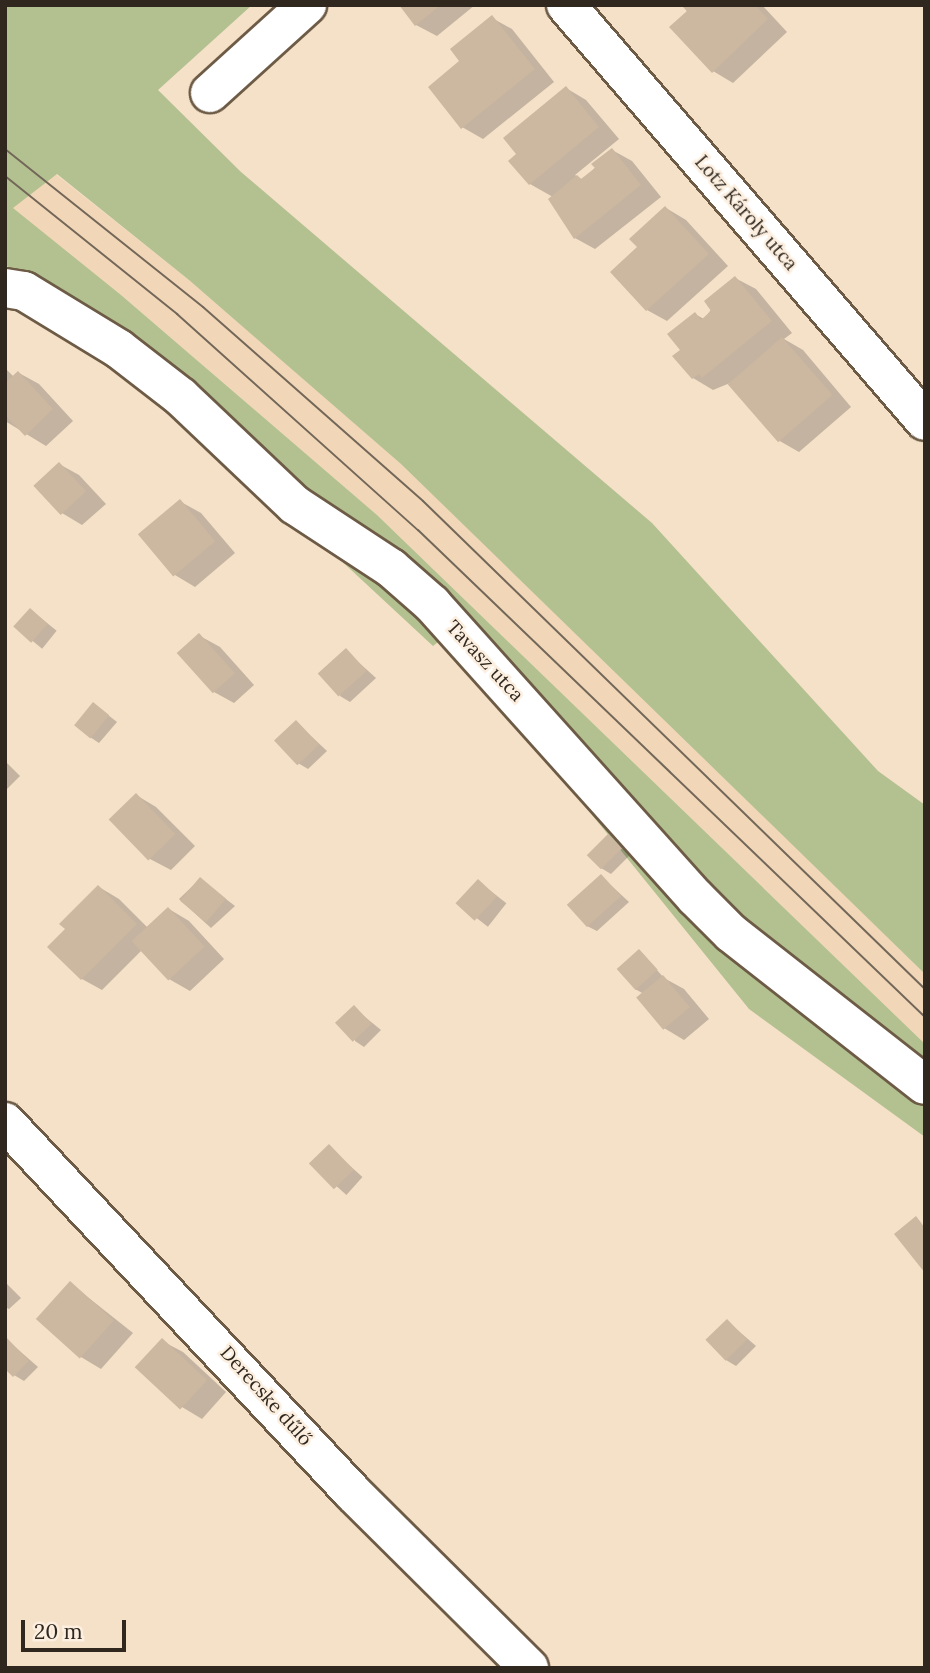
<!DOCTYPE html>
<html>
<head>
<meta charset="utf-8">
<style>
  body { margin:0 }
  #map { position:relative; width:930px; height:1673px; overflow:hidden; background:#f5e0c8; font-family:Lora,serif }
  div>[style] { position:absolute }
  .built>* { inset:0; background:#f1d7b8 }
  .green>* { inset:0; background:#b3c190 }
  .shadow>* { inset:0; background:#0003; transform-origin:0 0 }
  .building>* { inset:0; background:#ccb7a0; transform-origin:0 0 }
  .roads { filter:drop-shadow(2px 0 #6d5b46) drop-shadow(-2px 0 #6d5b46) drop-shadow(0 2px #6d5b46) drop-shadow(0 -2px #6d5b46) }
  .minor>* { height:38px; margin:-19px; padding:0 19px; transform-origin:19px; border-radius:19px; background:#fff }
  .tram>* { height:2px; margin:-1px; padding:0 1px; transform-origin:1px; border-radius:1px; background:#736759 }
  span { translate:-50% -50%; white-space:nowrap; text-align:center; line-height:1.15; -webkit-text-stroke:5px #fcefe0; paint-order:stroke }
  .street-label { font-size:19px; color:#30281f }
  .frame { position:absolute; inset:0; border:7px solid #30281f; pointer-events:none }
  .scale { position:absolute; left:21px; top:1620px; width:105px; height:32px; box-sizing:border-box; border:4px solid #30281f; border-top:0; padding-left:9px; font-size:21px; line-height:24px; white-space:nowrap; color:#30281f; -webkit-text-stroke:5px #fcefe0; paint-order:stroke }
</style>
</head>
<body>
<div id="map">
  <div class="built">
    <i style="clip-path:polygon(5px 134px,189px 280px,401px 464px,925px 974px,925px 1044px,377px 515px,121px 295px,5px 203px)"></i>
  </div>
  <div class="green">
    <i style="clip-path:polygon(5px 5px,252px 5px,158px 90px,241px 172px,652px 523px,878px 771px,925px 805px,925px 974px,401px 464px,189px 280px,57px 174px,13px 208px,121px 295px,377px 515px,925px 1044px,925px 1137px,749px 1009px,551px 764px,438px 642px,433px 646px,56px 296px,5px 265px)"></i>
  </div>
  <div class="shadow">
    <i style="clip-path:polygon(401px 5px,475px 5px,437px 36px,416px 25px)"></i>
    <i style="clip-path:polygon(684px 5px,762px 5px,787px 32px,733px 83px,713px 71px)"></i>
    <i style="clip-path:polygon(492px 18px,512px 29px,554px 82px,483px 139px,462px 127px,462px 62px)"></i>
    <i style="clip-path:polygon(566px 88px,586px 100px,619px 139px,575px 175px,583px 180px,612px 150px,632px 161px,661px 197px,595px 249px,575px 238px,553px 197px,530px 184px,518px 154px)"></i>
    <i style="clip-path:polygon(666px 208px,686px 220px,728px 266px,667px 321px,647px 310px,639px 247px)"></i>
    <i style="clip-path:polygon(735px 278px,756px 289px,792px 333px,784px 339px,803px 350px,851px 407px,799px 452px,778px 440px,730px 383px,713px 390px,693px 378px,682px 350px,695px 314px,704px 319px)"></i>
    <i style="clip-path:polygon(5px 368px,14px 377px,19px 373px,39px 384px,73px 421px,46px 446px,5px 421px)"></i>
    <i style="clip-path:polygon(59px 464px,79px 475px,106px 504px,82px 525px,62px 513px)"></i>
    <i style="clip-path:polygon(181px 502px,201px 513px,235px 553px,195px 587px,175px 575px,141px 535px)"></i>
    <i style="left:31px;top:610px;width:33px;height:23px;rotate:39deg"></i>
    <i style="clip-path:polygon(200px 636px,220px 647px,254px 685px,234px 703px,214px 692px)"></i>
    <i style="clip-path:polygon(346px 651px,376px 678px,350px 702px,340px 696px)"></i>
    <i style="clip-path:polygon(94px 704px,117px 722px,99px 743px,90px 737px)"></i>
    <i style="clip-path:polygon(296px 722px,327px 751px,308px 769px,298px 763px)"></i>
    <i style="clip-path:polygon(5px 761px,20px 776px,5px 791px)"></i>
    <i style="clip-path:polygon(136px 795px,156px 807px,195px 846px,171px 870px,150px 859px,111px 820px)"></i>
    <i style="clip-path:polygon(608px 836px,630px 855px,611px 874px,601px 868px)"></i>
    <i style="clip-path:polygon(601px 876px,629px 902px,597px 931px,587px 926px)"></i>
    <i style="clip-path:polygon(200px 879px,235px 906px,211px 928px,179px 899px)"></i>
    <i style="left:478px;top:881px;width:36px;height:30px;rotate:38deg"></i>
    <i style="clip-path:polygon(99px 887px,119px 899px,148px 928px,169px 909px,189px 921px,224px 959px,190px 991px,169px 979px,142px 950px,102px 990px,82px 979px,67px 929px)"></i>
    <i style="clip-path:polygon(640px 951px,664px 978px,684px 989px,709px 1019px,684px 1040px,664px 1028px,644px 994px,635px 989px)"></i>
    <i style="clip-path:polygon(354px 1008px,381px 1030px,364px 1047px,355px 1041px)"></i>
    <i style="left:329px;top:1147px;width:45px;height:24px;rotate:42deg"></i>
    <i style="clip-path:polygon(5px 1282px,21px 1298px,9px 1309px,5px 1307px)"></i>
    <i style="clip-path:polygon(70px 1283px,133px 1333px,101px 1369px,81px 1357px,39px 1318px)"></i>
    <i style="clip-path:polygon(727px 1321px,756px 1346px,736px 1366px,726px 1360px)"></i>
    <i style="clip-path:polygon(5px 1338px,38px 1367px,24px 1381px,14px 1375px)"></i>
    <i style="clip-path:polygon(162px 1341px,183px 1352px,226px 1392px,202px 1419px,182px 1407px)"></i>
  </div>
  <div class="building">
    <i style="clip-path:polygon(399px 5px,441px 5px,415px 26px)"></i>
    <i style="clip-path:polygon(681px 5px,755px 5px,768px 19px,712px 73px,669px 27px,687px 11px)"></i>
    <i style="clip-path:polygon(492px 15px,535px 69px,461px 129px,428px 87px,459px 61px,450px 49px)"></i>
    <i style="clip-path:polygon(566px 86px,599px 127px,529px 185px,508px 161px,516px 154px,503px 138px)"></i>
    <i style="clip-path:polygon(612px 148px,641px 185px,574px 239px,548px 199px,577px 175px,581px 179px,595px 168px,591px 164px)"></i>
    <i style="clip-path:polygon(665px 206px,709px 254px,646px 311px,610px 272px,637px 247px,629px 239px)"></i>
    <i style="clip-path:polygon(735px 276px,772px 321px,702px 378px,699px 374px,692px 379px,672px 356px,680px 350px,667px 334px,695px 312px,701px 320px,711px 311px,704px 301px)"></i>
    <i style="left:782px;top:337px;width:77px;height:72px;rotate:49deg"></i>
    <i style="clip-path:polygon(18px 371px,53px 409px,25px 436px,5px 415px,5px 383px)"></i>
    <i style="left:59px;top:462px;width:40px;height:35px;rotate:47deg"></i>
    <i style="left:180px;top:499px;width:55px;height:55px;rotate:50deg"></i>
    <i style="left:30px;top:608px;width:24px;height:25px;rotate:42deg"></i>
    <i style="left:199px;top:633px;width:54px;height:30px;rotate:48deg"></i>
    <i style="left:346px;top:648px;width:31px;height:38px;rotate:48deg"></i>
    <i style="left:93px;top:702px;width:21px;height:30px;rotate:39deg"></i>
    <i style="left:296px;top:720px;width:34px;height:30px;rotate:47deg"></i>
    <i style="left:136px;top:793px;width:57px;height:38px;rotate:46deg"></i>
    <i style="left:608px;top:834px;width:20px;height:30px;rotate:45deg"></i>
    <i style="left:601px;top:874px;width:30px;height:46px;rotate:48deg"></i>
    <i style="left:200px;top:877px;width:34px;height:31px;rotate:40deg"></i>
    <i style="left:478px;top:879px;width:26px;height:33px;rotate:43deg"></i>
    <i style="clip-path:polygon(98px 885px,137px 924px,81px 980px,47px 947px,65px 929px,59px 924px)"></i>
    <i style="left:168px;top:907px;width:54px;height:50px;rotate:47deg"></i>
    <i style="left:639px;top:949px;width:28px;height:30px;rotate:48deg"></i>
    <i style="left:663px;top:975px;width:42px;height:35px;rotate:50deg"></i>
    <i style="left:354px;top:1005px;width:26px;height:26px;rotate:47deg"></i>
    <i style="left:329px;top:1144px;width:36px;height:28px;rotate:46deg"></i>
    <i style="clip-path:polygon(916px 1216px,925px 1228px,925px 1273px,894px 1234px)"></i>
    <i style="left:70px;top:1281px;width:59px;height:51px;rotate:42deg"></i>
    <i style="left:727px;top:1319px;width:29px;height:30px;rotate:46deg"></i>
    <i style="clip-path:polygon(5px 1336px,29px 1361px,13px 1377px,5px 1369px)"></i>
    <i style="left:162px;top:1338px;width:62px;height:40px;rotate:43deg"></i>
  </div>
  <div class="roads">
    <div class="minor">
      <i style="left:566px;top:5px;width:549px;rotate:49.21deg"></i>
      <i style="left:210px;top:93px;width:131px;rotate:-42.2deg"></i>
      <i style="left:5px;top:288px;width:19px;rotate:9deg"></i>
      <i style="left:24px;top:291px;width:111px;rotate:31.4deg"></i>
      <i style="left:119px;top:349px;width:78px;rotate:37.7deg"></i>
      <i style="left:181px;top:397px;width:157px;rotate:43.5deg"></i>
      <i style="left:295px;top:505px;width:115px;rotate:33.3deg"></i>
      <i style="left:391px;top:568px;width:55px;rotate:41.3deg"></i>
      <i style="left:432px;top:604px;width:394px;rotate:48.1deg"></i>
      <i style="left:695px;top:897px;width:51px;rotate:45deg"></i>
      <i style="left:731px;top:933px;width:246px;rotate:38.1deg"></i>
      <i style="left:5px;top:1122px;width:509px;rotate:46.83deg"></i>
      <i style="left:353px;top:1493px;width:248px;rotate:44.8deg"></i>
    </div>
  </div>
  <div class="tram">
    <i style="left:5px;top:149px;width:253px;rotate:38.6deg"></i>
    <i style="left:203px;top:307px;width:293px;rotate:41.4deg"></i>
    <i style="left:423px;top:501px;width:700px;rotate:44.19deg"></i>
    <i style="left:5px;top:176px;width:221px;rotate:38.7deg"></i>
    <i style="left:177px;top:314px;width:324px;rotate:41.9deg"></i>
    <i style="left:418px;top:530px;width:703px;rotate:43.85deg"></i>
  </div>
  <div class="street-label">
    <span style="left:746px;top:213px;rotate:49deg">Lotz Károly utca</span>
    <span style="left:485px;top:661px;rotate:47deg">Tavasz utca</span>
    <span style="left:266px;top:1396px;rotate:48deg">Derecske dűlő</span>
  </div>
  <div class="frame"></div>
  <div class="scale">20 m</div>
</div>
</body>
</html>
